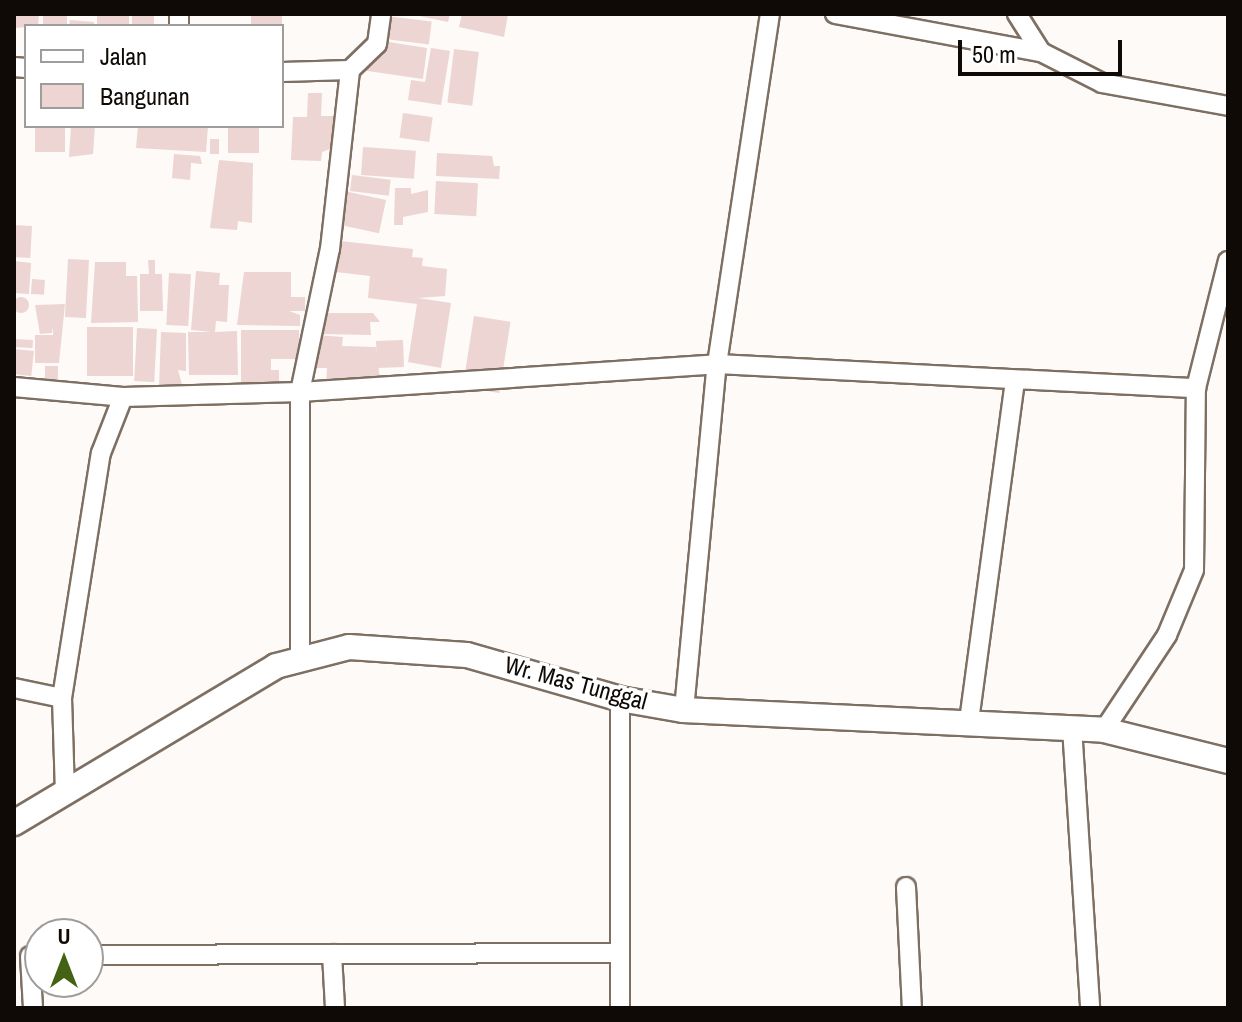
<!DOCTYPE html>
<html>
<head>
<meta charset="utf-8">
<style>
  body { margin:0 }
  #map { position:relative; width:1242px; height:1022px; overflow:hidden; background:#fdfaf7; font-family:"Archivo Narrow",sans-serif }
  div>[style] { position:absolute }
  .building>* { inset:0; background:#ecd5d2; transform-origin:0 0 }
  .round { border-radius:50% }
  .roads { filter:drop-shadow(2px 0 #7e6f63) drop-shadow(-2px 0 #7e6f63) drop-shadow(0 2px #7e6f63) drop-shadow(0 -2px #7e6f63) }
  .street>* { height:18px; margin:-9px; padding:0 9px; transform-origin:9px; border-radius:9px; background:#fff }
  .secondary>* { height:24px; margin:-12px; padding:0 12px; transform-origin:12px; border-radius:12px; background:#fff }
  span { translate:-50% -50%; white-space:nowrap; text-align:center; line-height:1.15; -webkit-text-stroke:7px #fff; paint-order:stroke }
  .street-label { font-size:24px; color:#100a06 }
  .frame { position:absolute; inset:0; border:16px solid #100a06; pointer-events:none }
  .legend { position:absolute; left:24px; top:24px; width:260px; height:104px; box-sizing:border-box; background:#fff; border:2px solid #9f9d9b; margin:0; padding:10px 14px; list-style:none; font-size:24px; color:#100a06 }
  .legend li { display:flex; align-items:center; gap:16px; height:40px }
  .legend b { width:40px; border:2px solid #9f9d9b }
  .north { position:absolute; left:24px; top:918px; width:80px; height:80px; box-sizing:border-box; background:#fff; border:2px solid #9f9d9b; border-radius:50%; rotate:0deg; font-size:22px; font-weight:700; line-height:32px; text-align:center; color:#100a06 }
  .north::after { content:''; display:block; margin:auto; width:28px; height:36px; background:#446214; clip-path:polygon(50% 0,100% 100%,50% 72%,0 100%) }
  .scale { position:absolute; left:958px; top:40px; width:164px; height:36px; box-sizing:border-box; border:4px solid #100a06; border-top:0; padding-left:10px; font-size:24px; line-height:28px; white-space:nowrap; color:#100a06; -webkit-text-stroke:6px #fff; paint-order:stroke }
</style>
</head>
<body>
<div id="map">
  <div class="building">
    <i style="clip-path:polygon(14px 14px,39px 14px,38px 26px,14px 28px)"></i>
    <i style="left:43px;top:14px;width:24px;height:12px"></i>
    <i style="left:97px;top:14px;width:32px;height:12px"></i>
    <i style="left:132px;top:14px;width:22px;height:12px"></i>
    <i style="left:251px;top:14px;width:31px;height:12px"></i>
    <i style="clip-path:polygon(410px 14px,450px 14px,448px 22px)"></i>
    <i style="clip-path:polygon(462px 14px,508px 14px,504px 37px,459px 27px)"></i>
    <i style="left:386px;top:16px;width:46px;height:23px;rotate:7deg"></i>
    <i style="clip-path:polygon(70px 20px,94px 22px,94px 26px,69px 26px)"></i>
    <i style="clip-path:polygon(382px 41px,427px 48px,423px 79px,354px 69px)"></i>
    <i style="clip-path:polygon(431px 48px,450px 51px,441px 105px,408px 100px,411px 80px,425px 82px)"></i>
    <i style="left:454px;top:49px;width:25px;height:54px;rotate:7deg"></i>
    <i style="clip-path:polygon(308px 93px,322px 93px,321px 116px,337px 116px,336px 147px,322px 152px,321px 161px,291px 160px,293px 117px,307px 117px)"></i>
    <i style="left:403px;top:113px;width:30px;height:25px;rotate:8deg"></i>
    <i style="left:35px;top:126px;width:30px;height:26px"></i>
    <i style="clip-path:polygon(71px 126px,95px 126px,93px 154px,69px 157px)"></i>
    <i style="clip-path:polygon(138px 126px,208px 126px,206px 152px,136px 148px)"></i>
    <i style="left:228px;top:126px;width:31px;height:27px"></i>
    <i style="left:210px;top:139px;width:9px;height:15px"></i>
    <i style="left:363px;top:147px;width:53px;height:28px;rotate:4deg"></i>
    <i style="clip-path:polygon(437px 153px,492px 156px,494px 166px,500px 166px,499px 179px,436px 176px)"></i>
    <i style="clip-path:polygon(174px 154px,200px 156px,202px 164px,191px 163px,190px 180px,172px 178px)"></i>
    <i style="clip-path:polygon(219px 160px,253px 163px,252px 223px,238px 221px,237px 230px,210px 228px)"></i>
    <i style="left:352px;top:175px;width:39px;height:16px;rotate:7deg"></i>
    <i style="left:436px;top:181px;width:42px;height:33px;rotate:3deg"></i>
    <i style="clip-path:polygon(395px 188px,411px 188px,411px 194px,428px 190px,428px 212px,403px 217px,403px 225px,394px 225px)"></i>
    <i style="left:344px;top:191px;width:43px;height:34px;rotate:12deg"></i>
    <i style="left:14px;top:225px;width:18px;height:32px;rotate:3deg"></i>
    <i style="clip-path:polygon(340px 241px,413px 249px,412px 257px,423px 258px,422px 266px,447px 269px,445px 296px,418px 298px,451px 303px,441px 368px,408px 362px,417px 304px,368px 298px,370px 276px,336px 272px)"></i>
    <i style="left:68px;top:259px;width:21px;height:58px;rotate:3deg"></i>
    <i style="clip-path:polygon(148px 260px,155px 260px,155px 274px,162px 274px,163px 311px,140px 311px,140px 274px,149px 274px)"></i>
    <i style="clip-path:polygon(14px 261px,31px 263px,29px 294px,14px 293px)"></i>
    <i style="clip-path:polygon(95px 262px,126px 262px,126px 276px,137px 276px,138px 322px,91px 323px)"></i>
    <i style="clip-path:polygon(196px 271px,220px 273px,219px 285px,229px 285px,227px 322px,216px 321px,215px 332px,237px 331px,238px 375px,189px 375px,188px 332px,212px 332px,191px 330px)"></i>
    <i style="clip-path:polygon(244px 272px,291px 272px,291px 297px,305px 297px,305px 311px,289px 311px,300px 315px,300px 326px,237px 325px)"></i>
    <i style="left:169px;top:273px;width:22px;height:52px;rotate:3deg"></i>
    <i style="left:32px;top:279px;width:13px;height:15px;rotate:4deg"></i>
    <i class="round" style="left:13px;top:297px;width:16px;height:16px"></i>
    <i style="clip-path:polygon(65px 304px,59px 363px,35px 363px,35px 335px,53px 335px,53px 326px,52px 333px,40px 334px,35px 305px)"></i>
    <i style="clip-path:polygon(321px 313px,373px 313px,380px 322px,370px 322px,371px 335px,322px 334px)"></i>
    <i style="left:474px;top:316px;width:37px;height:72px;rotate:9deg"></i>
    <i style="left:87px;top:327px;width:46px;height:49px"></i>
    <i style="left:137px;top:328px;width:20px;height:53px;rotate:3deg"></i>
    <i style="clip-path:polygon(241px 330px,299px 330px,299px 359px,271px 359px,271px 370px,279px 370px,279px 391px,241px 391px)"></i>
    <i style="clip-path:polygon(161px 332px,186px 333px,186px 371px,178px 370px,183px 388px,159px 388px)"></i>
    <i style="clip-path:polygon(316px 335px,343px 337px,342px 346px,376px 347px,381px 388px,326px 386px,327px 368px,314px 368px)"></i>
    <i style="left:14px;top:339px;width:19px;height:8px;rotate:3deg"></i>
    <i style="left:403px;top:340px;width:27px;height:27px;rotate:88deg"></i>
    <i style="left:14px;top:349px;width:20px;height:25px;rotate:6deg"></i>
    <i style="left:45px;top:366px;width:13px;height:13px"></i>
  </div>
  <div class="roads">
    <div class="street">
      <i style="left:179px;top:14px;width:12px;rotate:90deg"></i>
      <i style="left:835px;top:14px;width:209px;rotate:10.5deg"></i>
      <i style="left:1017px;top:14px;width:45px;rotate:57.7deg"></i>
      <i style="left:1041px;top:52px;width:68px;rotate:26.9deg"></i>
      <i style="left:1102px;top:83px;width:128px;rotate:10.3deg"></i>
      <i style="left:14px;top:67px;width:12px;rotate:5deg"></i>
      <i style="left:282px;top:72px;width:68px;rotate:-1.7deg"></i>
      <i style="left:14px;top:387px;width:109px;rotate:5.2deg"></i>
      <i style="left:123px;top:397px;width:177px;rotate:-1.6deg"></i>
      <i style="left:300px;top:392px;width:418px;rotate:-3.8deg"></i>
      <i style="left:717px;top:364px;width:480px;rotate:2.9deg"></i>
      <i style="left:300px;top:656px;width:264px;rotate:-90deg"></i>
      <i style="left:300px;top:392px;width:146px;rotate:-78.2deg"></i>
      <i style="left:330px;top:249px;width:180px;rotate:-83.6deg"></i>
      <i style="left:350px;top:70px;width:37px;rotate:-44deg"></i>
      <i style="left:377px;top:44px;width:30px;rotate:-82deg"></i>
      <i style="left:14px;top:688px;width:49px;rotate:11.8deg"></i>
      <i style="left:62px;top:698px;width:97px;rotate:88.2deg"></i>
      <i style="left:62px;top:698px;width:248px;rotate:-81deg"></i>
      <i style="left:101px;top:453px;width:60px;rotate:-68.6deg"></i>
      <i style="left:620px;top:699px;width:309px;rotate:90deg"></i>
      <i style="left:684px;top:710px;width:348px;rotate:-84.6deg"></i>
      <i style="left:717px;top:364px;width:354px;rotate:-81.4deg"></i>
      <i style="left:969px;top:721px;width:344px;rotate:-82.3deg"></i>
      <i style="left:1072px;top:727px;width:282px;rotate:86.3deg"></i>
      <i style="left:1104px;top:730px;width:114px;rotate:-56.4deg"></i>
      <i style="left:1167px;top:635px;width:70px;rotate:-67.4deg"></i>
      <i style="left:1194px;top:570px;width:182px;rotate:-89.4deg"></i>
      <i style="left:1196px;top:388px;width:131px;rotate:-75.9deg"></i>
      <i style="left:906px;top:887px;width:121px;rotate:87.2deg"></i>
      <i style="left:332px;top:954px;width:54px;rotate:86.8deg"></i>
      <i style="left:88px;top:955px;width:529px;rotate:-0.22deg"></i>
      <i style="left:30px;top:956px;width:52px;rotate:86.7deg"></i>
    </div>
    <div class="secondary">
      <i style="left:14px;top:823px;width:305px;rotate:-30.9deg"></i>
      <i style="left:276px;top:666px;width:75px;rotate:-14.6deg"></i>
      <i style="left:349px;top:647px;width:118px;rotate:3.9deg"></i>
      <i style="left:467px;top:655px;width:159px;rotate:16deg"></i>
      <i style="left:620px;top:699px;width:65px;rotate:9.8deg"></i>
      <i style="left:684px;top:710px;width:420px;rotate:2.7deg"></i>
      <i style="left:1104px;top:730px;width:128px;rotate:14deg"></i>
    </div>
  </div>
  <div class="street-label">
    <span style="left:576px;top:683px;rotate:15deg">Wr. Mas Tunggal</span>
  </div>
  <div class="frame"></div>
  <ul class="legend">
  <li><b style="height:10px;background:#fff"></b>Jalan</li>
  <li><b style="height:22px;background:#ecd5d2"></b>Bangunan</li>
  </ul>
  <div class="north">U</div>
  <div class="scale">50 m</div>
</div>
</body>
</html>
